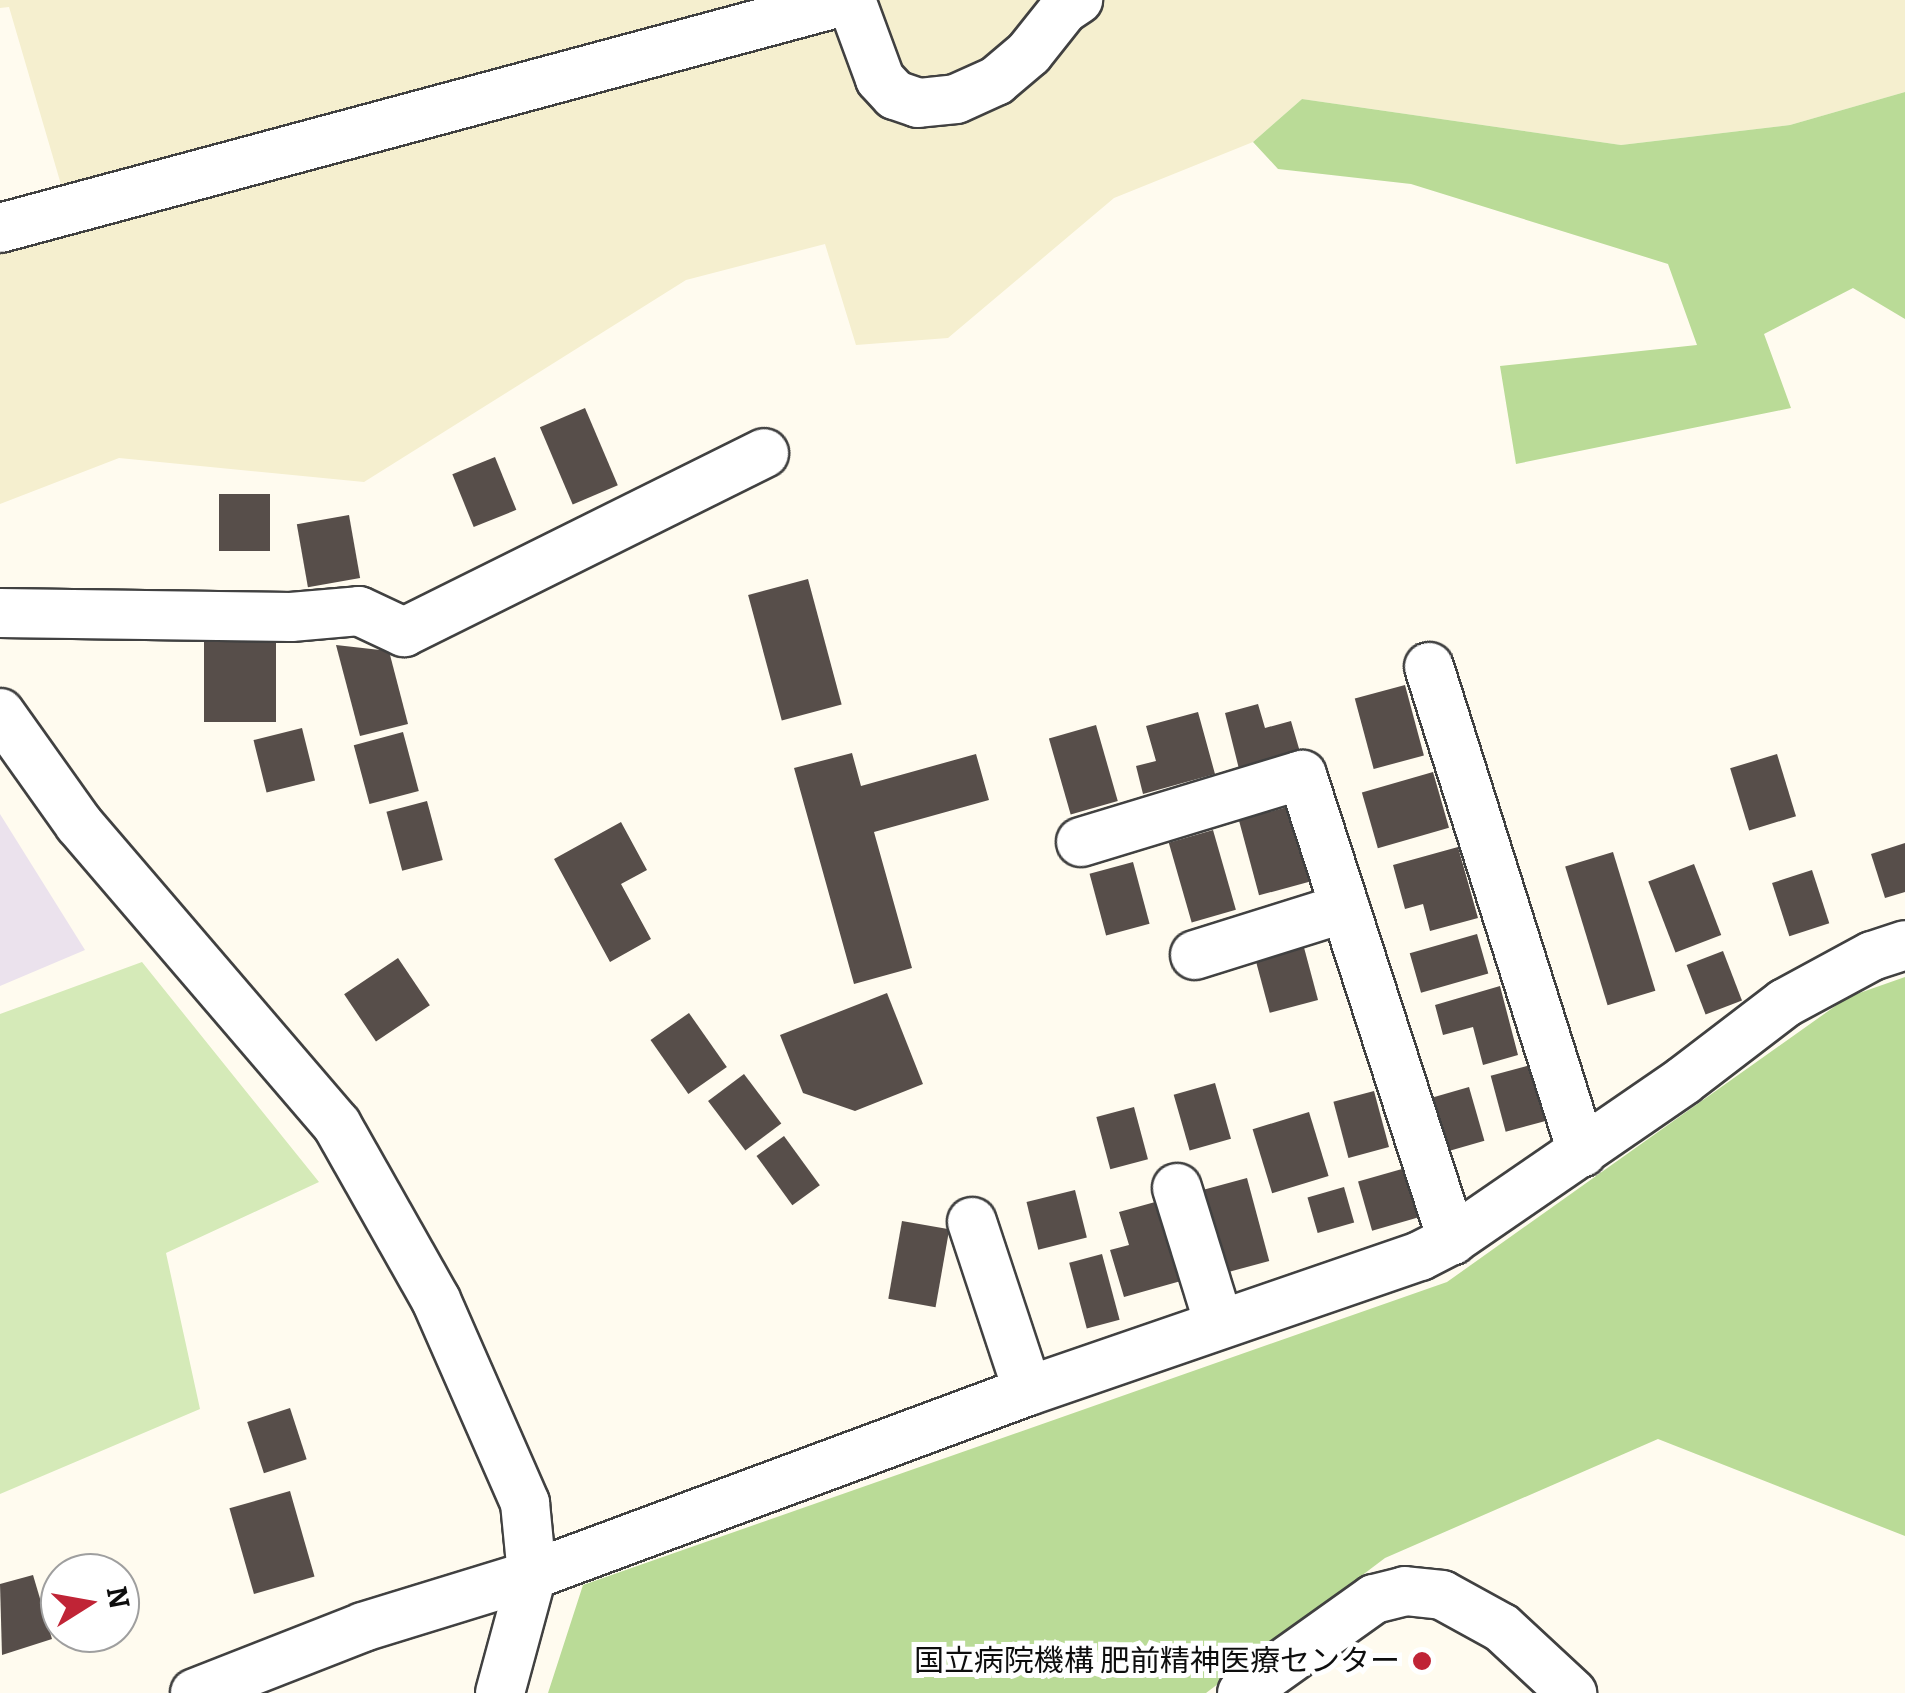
<!DOCTYPE html>
<html>
<head>
<meta charset="utf-8">
<style>
  body { margin:0 }
  #map { position:relative; width:1905px; height:1693px; overflow:hidden; background:#fffbef; font-family:Bitter,"Noto Sans JP",serif }
  div>[style] { position:absolute }
  .industrial>* { inset:0; background:#ebe2ed }
  .farmland>* { inset:0; background:#f5efcf }
  .green>* { inset:0; background:#d5eab8 }
  .forest>* { inset:0; background:#badb97 }
  .building>* { inset:0; background:#574e4a; transform-origin:0 0 }
  .roads { filter:drop-shadow(2px 0 #414141) drop-shadow(-2px 0 #414141) drop-shadow(0 2px #414141) drop-shadow(0 -2px #414141) }
  .minor>* { height:48px; margin:-24px; padding:0 24px; transform-origin:24px; border-radius:24px; background:#fff }
  .dots>* { width:28px; height:28px; translate:-50% -50%; box-sizing:border-box; border:5px solid #fff; border-radius:50% }
  span { translate:-50% -50%; white-space:nowrap; text-align:center; line-height:1.15; -webkit-text-stroke:10px #fff; paint-order:stroke }
  .poi-label { font-size:30px; color:#0e0e0e }
  .right { translate:-100% -50%; text-align:right }
  .north { position:absolute; left:40px; top:1553px; width:100px; height:100px; box-sizing:border-box; background:#fff; border:2px solid #9f9f9f; border-radius:50%; rotate:79deg; font-size:28px; font-weight:700; line-height:40px; text-align:center; color:#0e0e0e }
  .north::after { content:''; display:block; margin:auto; width:35px; height:45px; background:#c02436; clip-path:polygon(50% 0,100% 100%,50% 72%,0 100%) }
</style>
</head>
<body>
<div id="map">
  <div class="industrial">
    <i style="clip-path:polygon(0 814px,85px 950px,0 986px)"></i>
  </div>
  <div class="farmland">
    <i style="clip-path:polygon(0 0,1905px 0,1905px 92px,1790px 125px,1621px 145px,1302px 99px,1253px 142px,1114px 198px,948px 338px,856px 345px,825px 244px,686px 280px,364px 482px,119px 458px,0 504px,0 253px,74px 229px,9px 7px,0 8px)"></i>
  </div>
  <div class="green">
    <i style="clip-path:polygon(142px 962px,319px 1182px,166px 1253px,200px 1409px,0 1494px,0 1014px)"></i>
  </div>
  <div class="forest">
    <i style="clip-path:polygon(1905px 92px,1905px 319px,1853px 288px,1764px 334px,1791px 408px,1516px 464px,1500px 366px,1697px 345px,1668px 264px,1411px 184px,1278px 169px,1253px 142px,1302px 99px,1621px 145px,1790px 125px)"></i>
    <i style="clip-path:polygon(1905px 977px,1905px 1536px,1658px 1439px,1385px 1558px,1206px 1693px,548px 1693px,583px 1585px,1447px 1282px,1848px 997px)"></i>
  </div>
  <div class="building">
    <i style="left:585px;top:408px;width:84px;height:49px;rotate:67deg"></i>
    <i style="left:495px;top:457px;width:57px;height:46px;rotate:68deg"></i>
    <i style="left:219px;top:494px;width:51px;height:57px"></i>
    <i style="left:349px;top:515px;width:64px;height:53px;rotate:80deg"></i>
    <i style="left:808px;top:579px;width:130px;height:62px;rotate:75deg"></i>
    <i style="left:204px;top:636px;width:72px;height:86px"></i>
    <i style="clip-path:polygon(336px 645px,389px 651px,408px 724px,360px 736px)"></i>
    <i style="left:1405px;top:685px;width:73px;height:52px;rotate:75deg"></i>
    <i style="clip-path:polygon(1258px 704px,1265px 728px,1291px 721px,1300px 752px,1239px 769px,1225px 713px)"></i>
    <i style="clip-path:polygon(1198px 712px,1215px 774px,1143px 794px,1136px 766px,1156px 761px,1146px 726px)"></i>
    <i style="left:1096px;top:725px;width:79px;height:49px;rotate:74deg"></i>
    <i style="left:302px;top:728px;width:54px;height:50px;rotate:76deg"></i>
    <i style="left:403px;top:732px;width:61px;height:51px;rotate:75deg"></i>
    <i style="clip-path:polygon(852px 753px,861px 786px,976px 754px,989px 800px,874px 832px,912px 968px,854px 984px,794px 768px)"></i>
    <i style="left:1777px;top:754px;width:65px;height:49px;rotate:73deg"></i>
    <i style="left:1433px;top:772px;width:58px;height:74px;rotate:74deg"></i>
    <i style="left:427px;top:801px;width:61px;height:42px;rotate:75deg"></i>
    <i style="left:1291px;top:806px;width:78px;height:54px;rotate:75deg"></i>
    <i style="clip-path:polygon(621px 822px,647px 870px,621px 884px,651px 939px,610px 962px,554px 859px)"></i>
    <i style="left:1213px;top:830px;width:83px;height:46px;rotate:74deg"></i>
    <i style="clip-path:polygon(1905px 843px,1905px 892px,1885px 898px,1871px 854px)"></i>
    <i style="clip-path:polygon(1458px 847px,1478px 918px,1430px 931px,1423px 904px,1405px 909px,1393px 865px)"></i>
    <i style="left:1613px;top:852px;width:145px;height:50px;rotate:73deg"></i>
    <i style="left:1133px;top:862px;width:64px;height:45px;rotate:75deg"></i>
    <i style="left:1694px;top:864px;width:76px;height:49px;rotate:69deg"></i>
    <i style="left:1812px;top:870px;width:56px;height:42px;rotate:72deg"></i>
    <i style="left:1477px;top:934px;width:41px;height:70px;rotate:74deg"></i>
    <i style="left:1302px;top:940px;width:62px;height:50px;rotate:75deg"></i>
    <i style="left:1723px;top:951px;width:53px;height:39px;rotate:69deg"></i>
    <i style="left:398px;top:958px;width:57px;height:65px;rotate:56deg"></i>
    <i style="clip-path:polygon(1500px 986px,1518px 1055px,1483px 1065px,1473px 1027px,1443px 1035px,1435px 1005px)"></i>
    <i style="clip-path:polygon(887px 993px,923px 1084px,855px 1111px,803px 1093px,780px 1035px)"></i>
    <i style="left:689px;top:1013px;width:66px;height:47px;rotate:55deg"></i>
    <i style="left:1538px;top:1063px;width:58px;height:49px;rotate:75deg"></i>
    <i style="left:744px;top:1074px;width:62px;height:45px;rotate:53deg"></i>
    <i style="left:1215px;top:1083px;width:58px;height:43px;rotate:74deg"></i>
    <i style="left:1469px;top:1087px;width:56px;height:46px;rotate:74deg"></i>
    <i style="left:1374px;top:1091px;width:58px;height:42px;rotate:75deg"></i>
    <i style="left:1134px;top:1107px;width:54px;height:39px;rotate:75deg"></i>
    <i style="left:1309px;top:1112px;width:67px;height:59px;rotate:73deg"></i>
    <i style="left:784px;top:1136px;width:61px;height:34px;rotate:54deg"></i>
    <i style="left:1409px;top:1167px;width:51px;height:53px;rotate:74deg"></i>
    <i style="left:1247px;top:1178px;width:86px;height:45px;rotate:75deg"></i>
    <i style="left:1344px;top:1187px;width:37px;height:38px;rotate:74deg"></i>
    <i style="left:1075px;top:1190px;width:49px;height:50px;rotate:76deg"></i>
    <i style="clip-path:polygon(1166px 1199px,1188px 1279px,1124px 1297px,1110px 1250px,1129px 1245px,1119px 1212px)"></i>
    <i style="left:902px;top:1221px;width:48px;height:79px;rotate:10deg"></i>
    <i style="left:1102px;top:1254px;width:68px;height:34px;rotate:75deg"></i>
    <i style="left:290px;top:1408px;width:54px;height:45px;rotate:72deg"></i>
    <i style="left:290px;top:1491px;width:89px;height:63px;rotate:74deg"></i>
    <i style="clip-path:polygon(33px 1575px,52px 1639px,2px 1655px,0 1584px)"></i>
  </div>
  <div class="roads">
    <div class="minor">
      <i style="left:851px;top:0;width:84px;rotate:69.8deg"></i>
      <i style="left:880px;top:79px;width:22px;rotate:47deg"></i>
      <i style="left:895px;top:95px;width:24px;rotate:19deg"></i>
      <i style="left:918px;top:103px;width:38px;rotate:-6deg"></i>
      <i style="left:956px;top:99px;width:44px;rotate:-24.2deg"></i>
      <i style="left:996px;top:81px;width:43px;rotate:-40.3deg"></i>
      <i style="left:1029px;top:53px;width:56px;rotate:-51.5deg"></i>
      <i style="left:1064px;top:9px;width:17px;rotate:-33deg"></i>
      <i style="left:0;top:228px;width:878px;rotate:-15.05deg"></i>
      <i style="left:0;top:613px;width:291px;rotate:0.8deg"></i>
      <i style="left:291px;top:617px;width:68px;rotate:-5deg"></i>
      <i style="left:359px;top:611px;width:50px;rotate:25deg"></i>
      <i style="left:404px;top:632px;width:402px;rotate:-26.4deg"></i>
      <i style="left:1429px;top:667px;width:509px;rotate:72.49deg"></i>
      <i style="left:0;top:713px;width:136px;rotate:54.6deg"></i>
      <i style="left:79px;top:824px;width:396px;rotate:49.4deg"></i>
      <i style="left:337px;top:1125px;width:201px;rotate:60.5deg"></i>
      <i style="left:436px;top:1300px;width:222px;rotate:66.3deg"></i>
      <i style="left:525px;top:1503px;width:72px;rotate:84.4deg"></i>
      <i style="left:532px;top:1575px;width:122px;rotate:105.2deg"></i>
      <i style="left:1081px;top:842px;width:231px;rotate:-16.9deg"></i>
      <i style="left:1302px;top:775px;width:489px;rotate:72.1deg"></i>
      <i style="left:1195px;top:955px;width:157px;rotate:-17.4deg"></i>
      <i style="left:1177px;top:1188px;width:142px;rotate:72.8deg"></i>
      <i style="left:972px;top:1222px;width:178px;rotate:71.7deg"></i>
      <i style="left:195px;top:1693px;width:180px;rotate:-21.4deg"></i>
      <i style="left:363px;top:1627px;width:177px;rotate:-17.1deg"></i>
      <i style="left:532px;top:1575px;width:529px;rotate:-20.35deg"></i>
      <i style="left:1028px;top:1391px;width:415px;rotate:-19deg"></i>
      <i style="left:1420px;top:1256px;width:36px;rotate:-27deg"></i>
      <i style="left:1452px;top:1240px;width:280px;rotate:-34.5deg"></i>
      <i style="left:1683px;top:1081px;width:128px;rotate:-37.4deg"></i>
      <i style="left:1785px;top:1003px;width:99px;rotate:-28.4deg"></i>
      <i style="left:1872px;top:956px;width:35px;rotate:-18deg"></i>
      <i style="left:1242px;top:1693px;width:162px;rotate:-35.5deg"></i>
      <i style="left:1374px;top:1599px;width:32px;rotate:-14deg"></i>
      <i style="left:1405px;top:1591px;width:37px;rotate:6deg"></i>
      <i style="left:1442px;top:1595px;width:68px;rotate:28.8deg"></i>
      <i style="left:1502px;top:1628px;width:96px;rotate:42.9deg"></i>
    </div>
  </div>
  <div class="dots">
    <i style="left:1422px;top:1661px;background:#c02436"></i>
  </div>
  <div class="poi-label">
    <span class="right" style="left:1400px;top:1661px">国立病院機構 肥前精神医療センター</span>
  </div>
  <div class="north">N</div>
</div>
</body>
</html>
